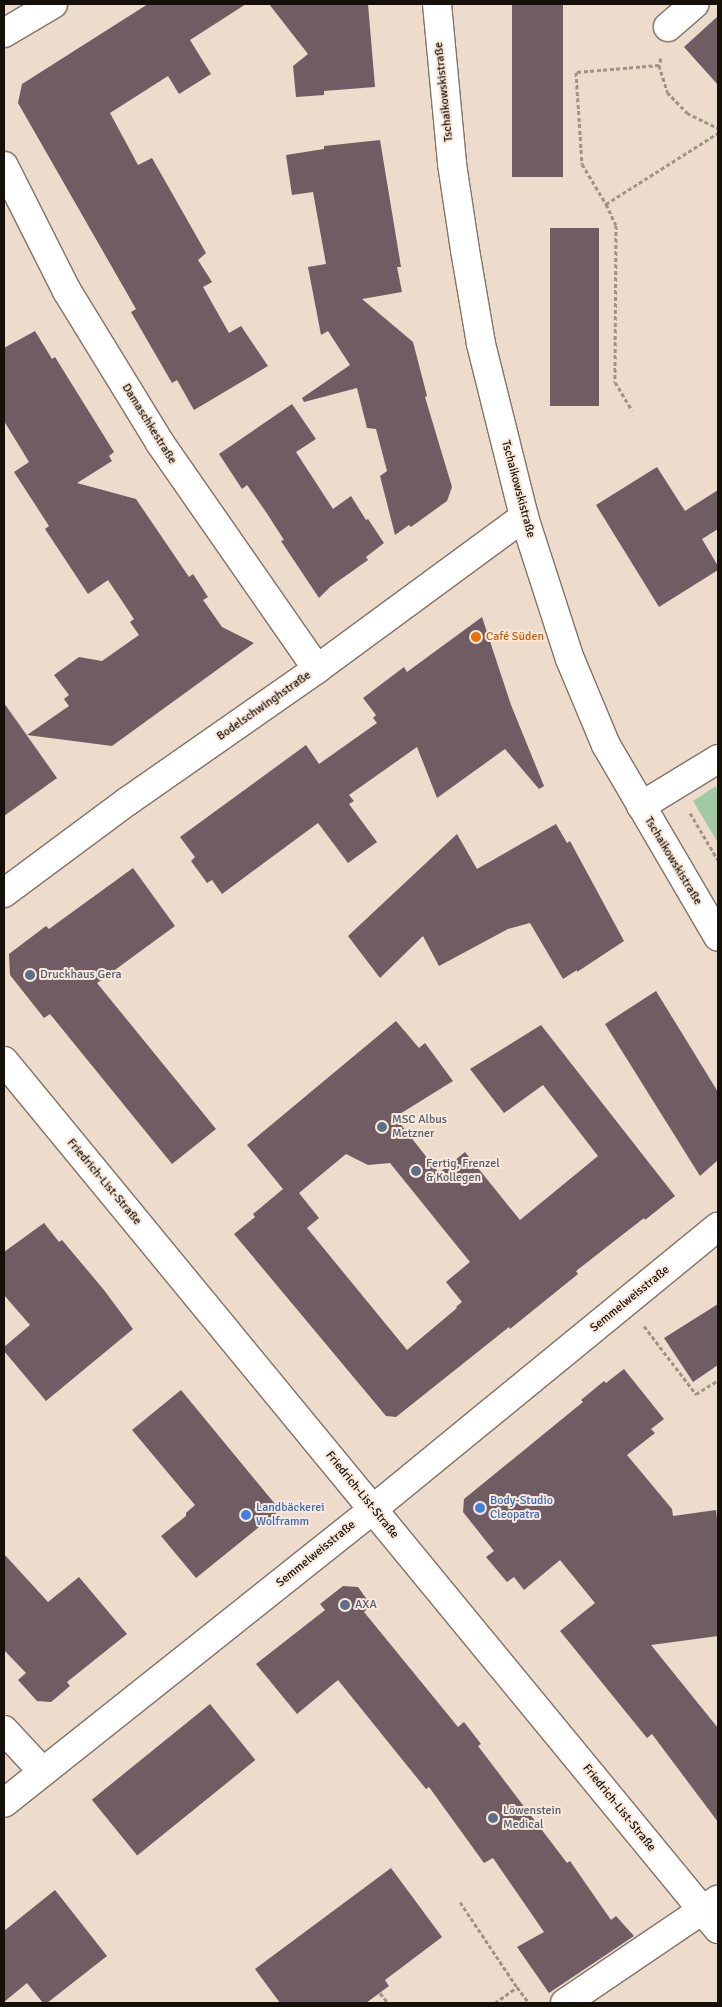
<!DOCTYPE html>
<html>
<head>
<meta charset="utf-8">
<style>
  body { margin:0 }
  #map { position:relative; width:722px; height:2007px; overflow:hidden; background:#eddbcc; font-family:Signika,sans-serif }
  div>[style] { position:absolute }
  .green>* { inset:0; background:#a1caa3 }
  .building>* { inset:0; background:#705c63; transform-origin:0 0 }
  .path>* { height:3px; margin-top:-1.5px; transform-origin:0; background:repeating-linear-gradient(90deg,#9f9286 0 4px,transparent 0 6.5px) }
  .roads { filter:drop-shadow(1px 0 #827365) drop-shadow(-1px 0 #827365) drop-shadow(0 1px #827365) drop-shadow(0 -1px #827365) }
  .minor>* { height:28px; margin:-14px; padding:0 14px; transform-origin:14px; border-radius:14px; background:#fff }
  .dots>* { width:14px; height:14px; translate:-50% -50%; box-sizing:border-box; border:2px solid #fae8d9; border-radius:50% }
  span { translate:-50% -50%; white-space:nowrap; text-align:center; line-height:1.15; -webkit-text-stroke:4px #fae8d9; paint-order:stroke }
  .street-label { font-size:12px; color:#16100b }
  .food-label { font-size:12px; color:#c56008 }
  .left { translate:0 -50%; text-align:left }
  .service-label { font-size:12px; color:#4e5e75 }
  .shop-label { font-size:12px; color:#366cbe }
  .frame { position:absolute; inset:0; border:5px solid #16100b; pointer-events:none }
</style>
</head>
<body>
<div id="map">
  <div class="green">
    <i style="clip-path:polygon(716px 786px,718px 790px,718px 843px,693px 801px)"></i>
  </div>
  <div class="building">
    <i style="clip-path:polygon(148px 4px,246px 4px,190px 40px,211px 74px,179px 94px,168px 76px,110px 113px,138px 165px,152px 158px,206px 253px,198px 260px,212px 282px,203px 287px,229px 333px,241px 326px,268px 366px,194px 410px,177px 380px,172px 383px,131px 312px,136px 309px,18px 103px,22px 84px)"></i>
    <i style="clip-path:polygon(269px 4px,368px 4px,375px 87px,324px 91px,324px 95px,296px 97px,293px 66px,308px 54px)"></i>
    <i style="left:512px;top:4px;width:51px;height:173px"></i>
    <i style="clip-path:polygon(718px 16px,718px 85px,684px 47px)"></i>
    <i style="clip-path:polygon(380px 140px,401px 267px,397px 267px,402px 292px,362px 299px,413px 342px,427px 396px,425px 397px,452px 487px,447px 501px,411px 527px,409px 525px,395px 535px,380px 476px,387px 471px,376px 429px,367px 428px,357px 388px,304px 402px,302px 398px,350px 365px,328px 331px,321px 335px,308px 267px,326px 264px,313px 192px,292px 195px,286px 155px,324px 149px,324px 146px)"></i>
    <i style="left:599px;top:228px;width:178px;height:49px;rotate:90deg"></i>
    <i style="clip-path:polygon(35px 331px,52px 359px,55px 357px,114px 452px,109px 456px,112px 461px,77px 483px,136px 499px,189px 577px,193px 574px,208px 597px,203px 600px,222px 627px,254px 643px,112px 746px,27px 735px,69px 706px,64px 699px,69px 695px,54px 675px,79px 657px,102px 661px,139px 635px,130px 622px,134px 619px,108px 580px,88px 594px,45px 529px,49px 526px,14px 472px,29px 462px,4px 421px,4px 348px)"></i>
    <i style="clip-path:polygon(292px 404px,316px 439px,296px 452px,333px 509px,351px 496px,366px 520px,368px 519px,384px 543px,366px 557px,368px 560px,330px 587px,319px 598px,281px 541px,284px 540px,266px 512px,247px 485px,242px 489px,219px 454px)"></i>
    <i style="clip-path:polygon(657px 467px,685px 511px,718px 490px,718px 529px,702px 539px,718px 566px,718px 570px,659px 607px,596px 505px)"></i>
    <i style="clip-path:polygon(482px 617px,511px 705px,544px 786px,539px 789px,505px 749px,437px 798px,417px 747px,349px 795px,354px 801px,349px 804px,377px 842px,348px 863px,318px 823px,222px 894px,212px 880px,207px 883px,191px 861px,195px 857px,180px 837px,306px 745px,319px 764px,377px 723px,373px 718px,376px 715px,363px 698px,404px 667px,407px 672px)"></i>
    <i style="clip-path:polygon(4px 703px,57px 778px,4px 816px)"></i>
    <i style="clip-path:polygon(556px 824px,567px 843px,570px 841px,624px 941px,577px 972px,577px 970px,563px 979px,530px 923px,508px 929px,439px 966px,423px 936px,380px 978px,348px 936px,457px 834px,477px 869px)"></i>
    <i style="clip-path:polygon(133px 868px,175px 926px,97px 983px,216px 1129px,172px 1164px,50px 1014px,44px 1018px,10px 975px,9px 954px,46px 926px,49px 929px)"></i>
    <i style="clip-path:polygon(656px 991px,718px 1092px,718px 1160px,700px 1176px,605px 1024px)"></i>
    <i style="clip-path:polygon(evenodd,396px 1021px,419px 1048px,425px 1043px,453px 1081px,395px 1117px,439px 1173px,465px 1152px,520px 1220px,598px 1156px,543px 1085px,504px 1113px,470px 1069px,541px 1025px,675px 1196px,645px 1220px,644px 1218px,626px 1232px,576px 1271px,578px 1274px,510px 1329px,509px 1327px,396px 1417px,386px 1416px,234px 1234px,255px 1217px,253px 1214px,283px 1189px,247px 1145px,396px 1021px,346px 1154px,368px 1165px,390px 1163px,470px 1262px,446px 1282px,462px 1302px,456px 1307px,457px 1308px,407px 1350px,307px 1228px,319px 1218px,299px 1193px,346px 1154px)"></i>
    <i style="clip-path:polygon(44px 1223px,59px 1242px,62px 1240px,104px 1290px,133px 1329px,46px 1401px,4px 1351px,4px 1347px,30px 1325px,4px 1295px,4px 1252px)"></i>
    <i style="clip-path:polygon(718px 1304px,718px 1365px,693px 1382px,664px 1338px)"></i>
    <i style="clip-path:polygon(624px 1369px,664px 1419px,651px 1429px,655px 1433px,627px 1455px,672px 1509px,673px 1516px,716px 1510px,718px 1528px,718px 1636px,651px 1645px,718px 1728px,718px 1822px,652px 1734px,647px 1738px,560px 1631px,595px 1603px,560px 1560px,524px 1590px,514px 1577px,507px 1582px,486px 1557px,494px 1551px,463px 1512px,464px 1499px,583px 1402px,581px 1400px,604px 1381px,606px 1383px)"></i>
    <i style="clip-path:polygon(181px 1390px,280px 1510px,196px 1578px,161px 1536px,186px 1516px,186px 1513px,195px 1505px,132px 1430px)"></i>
    <i style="clip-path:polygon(4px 1554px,48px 1602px,79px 1577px,127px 1634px,67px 1682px,70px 1686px,51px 1702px,37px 1701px,18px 1680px,26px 1673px,4px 1650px)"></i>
    <i style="clip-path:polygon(343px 1586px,358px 1587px,371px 1605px,364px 1612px,458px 1727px,464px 1722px,481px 1744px,478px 1746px,567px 1863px,570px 1861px,611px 1920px,616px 1916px,634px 1936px,549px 1993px,517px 1947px,544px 1932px,493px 1858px,484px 1863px,429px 1787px,426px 1789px,338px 1680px,297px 1714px,256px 1664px,325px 1610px,320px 1604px)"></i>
    <i style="left:210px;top:1704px;width:72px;height:152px;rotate:51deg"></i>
    <i style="clip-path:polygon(391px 1868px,442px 1937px,385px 1980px,389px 1986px,366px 2003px,280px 2003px,255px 1969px)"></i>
    <i style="clip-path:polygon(55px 1890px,107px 1956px,47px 2003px,43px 2003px,27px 1983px,4px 2002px,4px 1931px)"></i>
  </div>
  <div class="path">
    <i style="left:661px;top:58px;width:7px;rotate:106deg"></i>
    <i style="left:659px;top:65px;width:28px;rotate:73deg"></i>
    <i style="left:667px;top:92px;width:29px;rotate:46deg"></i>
    <i style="left:687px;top:113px;width:34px;rotate:26deg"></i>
    <i style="left:659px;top:65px;width:83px;rotate:175.2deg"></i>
    <i style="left:576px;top:72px;width:92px;rotate:86.3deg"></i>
    <i style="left:582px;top:164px;width:47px;rotate:59deg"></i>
    <i style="left:606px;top:204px;width:133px;rotate:-32.4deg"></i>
    <i style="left:606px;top:204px;width:23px;rotate:65deg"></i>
    <i style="left:616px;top:225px;width:157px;rotate:90.4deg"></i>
    <i style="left:615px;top:382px;width:33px;rotate:59deg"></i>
    <i style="left:690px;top:813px;width:55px;rotate:59.2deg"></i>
    <i style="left:644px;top:1326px;width:86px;rotate:52.6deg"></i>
    <i style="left:696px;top:1394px;width:26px;rotate:-32deg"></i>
    <i style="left:460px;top:1902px;width:102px;rotate:56.2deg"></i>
    <i style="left:380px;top:1993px;width:13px;rotate:51deg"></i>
    <i style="left:495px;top:2003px;width:27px;rotate:-36deg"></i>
    <i style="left:517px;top:1987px;width:20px;rotate:53deg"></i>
  </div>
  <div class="roads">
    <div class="minor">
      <i style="left:437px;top:4px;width:161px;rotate:84.6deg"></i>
      <i style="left:452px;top:164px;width:87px;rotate:81.4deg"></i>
      <i style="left:465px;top:250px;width:95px;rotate:80.3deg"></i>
      <i style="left:481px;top:344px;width:178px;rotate:76deg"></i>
      <i style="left:524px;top:517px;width:149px;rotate:72.1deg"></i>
      <i style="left:570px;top:659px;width:93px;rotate:67.3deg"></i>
      <i style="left:606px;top:745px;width:222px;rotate:59.7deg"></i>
      <i style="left:668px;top:27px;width:35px;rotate:-41deg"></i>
      <i style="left:4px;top:33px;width:57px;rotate:-30.6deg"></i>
      <i style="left:4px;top:166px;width:140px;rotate:63.3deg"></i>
      <i style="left:67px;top:291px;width:178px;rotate:58.5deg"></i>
      <i style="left:160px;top:443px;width:275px;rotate:55.2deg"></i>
      <i style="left:641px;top:806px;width:90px;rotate:-31.4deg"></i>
      <i style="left:4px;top:893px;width:154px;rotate:-36.6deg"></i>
      <i style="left:128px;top:801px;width:231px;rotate:-34.9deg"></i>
      <i style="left:317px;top:669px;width:257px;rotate:-36.3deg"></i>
      <i style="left:4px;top:1061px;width:1124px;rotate:50.56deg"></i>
      <i style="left:4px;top:1730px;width:57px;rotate:47.1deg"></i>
      <i style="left:4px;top:1803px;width:472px;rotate:-38.5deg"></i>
      <i style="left:373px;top:1509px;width:446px;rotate:-39.3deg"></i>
      <i style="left:565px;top:2003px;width:184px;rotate:-34.1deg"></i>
    </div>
  </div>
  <div class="dots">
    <i style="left:476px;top:637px;background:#e8710a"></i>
    <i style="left:30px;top:975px;background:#5c6f8a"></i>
    <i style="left:382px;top:1127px;background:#5c6f8a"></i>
    <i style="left:416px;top:1171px;background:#5c6f8a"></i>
    <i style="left:480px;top:1508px;background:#3f7fe0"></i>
    <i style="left:246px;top:1515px;background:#3f7fe0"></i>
    <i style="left:345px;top:1605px;background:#5c6f8a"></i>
    <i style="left:493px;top:1818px;background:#5c6f8a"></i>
  </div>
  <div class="street-label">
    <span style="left:444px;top:92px;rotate:-96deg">Tschaikowskistraße</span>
    <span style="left:149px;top:424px;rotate:58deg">Damaschkestraße</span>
    <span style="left:518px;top:489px;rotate:75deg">Tschaikowskistraße</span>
    <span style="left:264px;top:706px;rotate:-35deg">Bodelschwinghstraße</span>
    <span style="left:673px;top:861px;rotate:59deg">Tschaikowskistraße</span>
    <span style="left:104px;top:1182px;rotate:50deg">Friedrich-List-Straße</span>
    <span style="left:630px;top:1299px;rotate:-39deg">Semmelweisstraße</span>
    <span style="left:362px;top:1495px;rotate:51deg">Friedrich-List-Straße</span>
    <span style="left:316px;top:1554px;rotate:-39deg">Semmelweisstraße</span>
    <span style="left:619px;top:1808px;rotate:51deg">Friedrich-List-Straße</span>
  </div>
  <div class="food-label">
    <span class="left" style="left:486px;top:637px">Café Süden</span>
  </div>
  <div class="service-label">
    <span class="left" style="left:40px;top:975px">Druckhaus Gera</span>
    <span class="left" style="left:392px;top:1127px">MSC Albus<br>Metzner</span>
    <span class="left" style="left:426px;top:1171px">Fertig, Frenzel<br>&amp; Kollegen</span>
    <span class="left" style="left:355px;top:1605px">AXA</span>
    <span class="left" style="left:503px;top:1818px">Löwenstein<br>Medical</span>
  </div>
  <div class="shop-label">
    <span class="left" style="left:490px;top:1508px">Body-Studio<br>Cleopatra</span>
    <span class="left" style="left:256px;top:1515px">Landbäckerei<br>Wolframm</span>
  </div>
  <div class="frame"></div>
</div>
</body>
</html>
